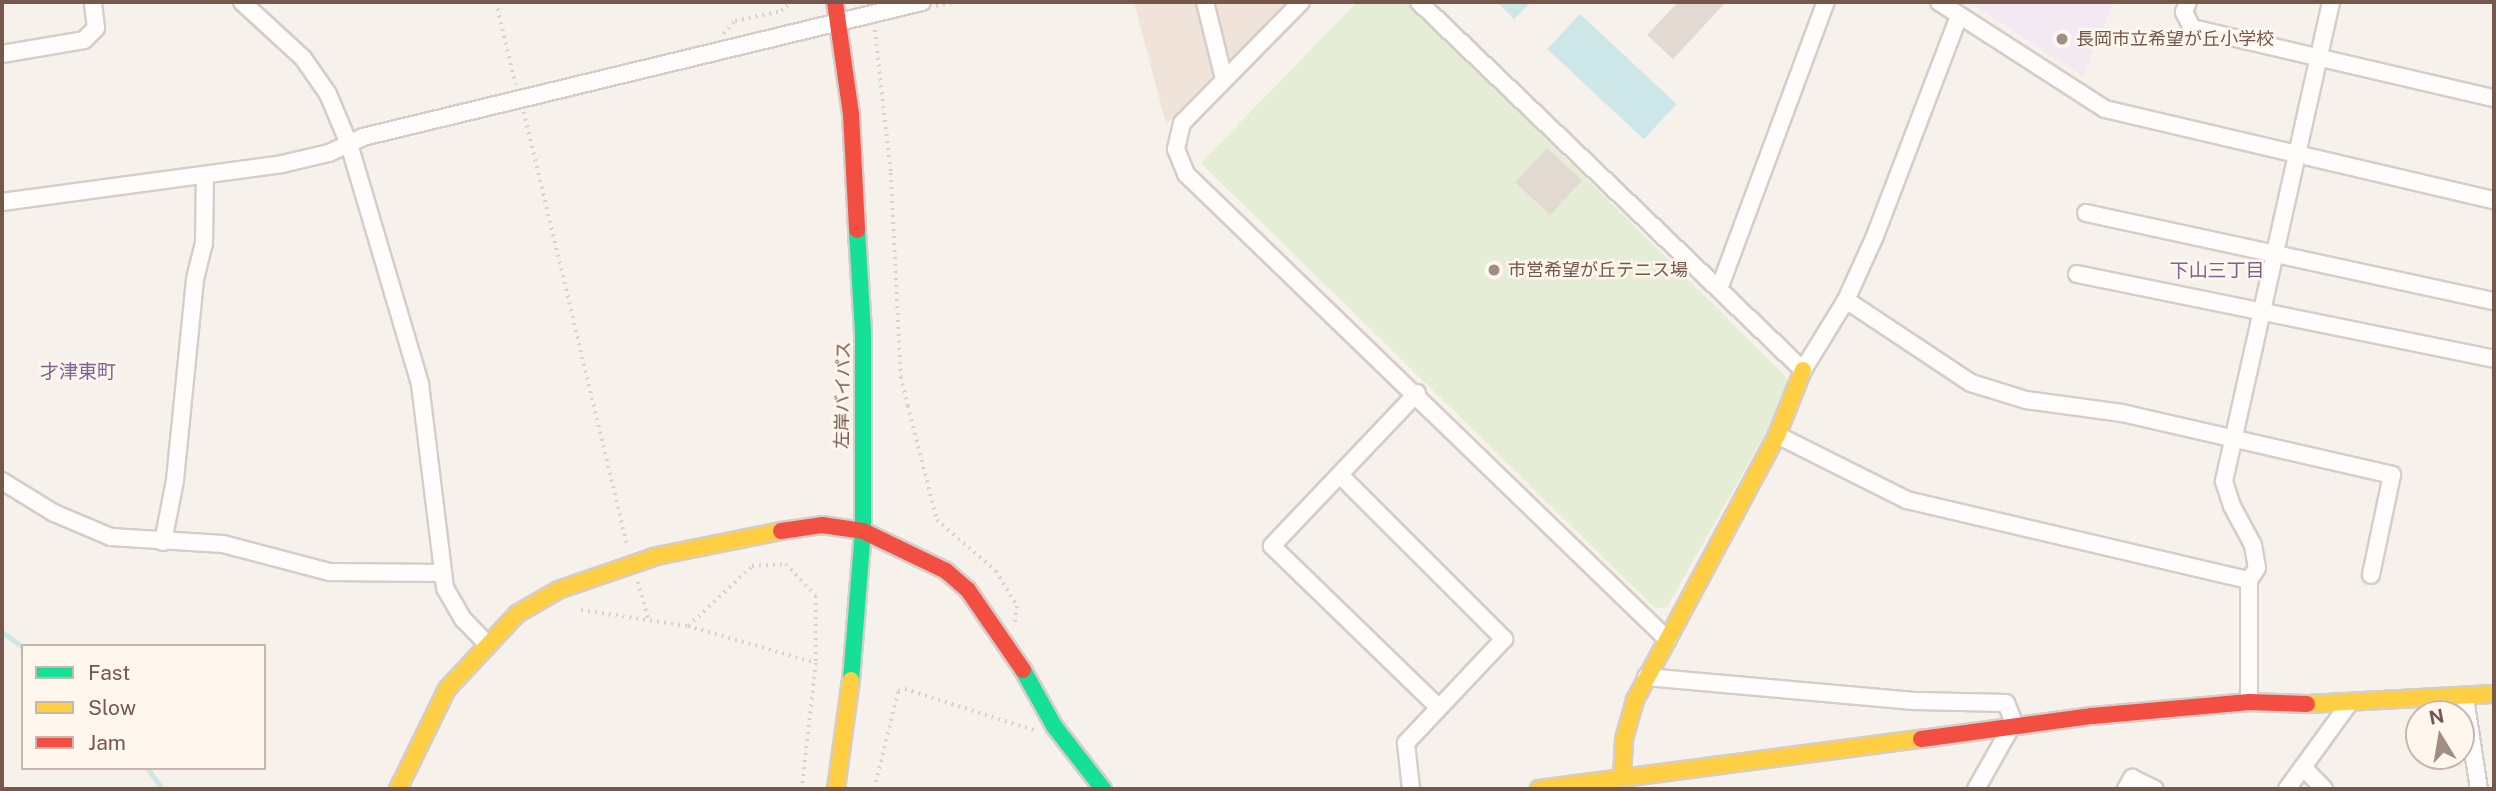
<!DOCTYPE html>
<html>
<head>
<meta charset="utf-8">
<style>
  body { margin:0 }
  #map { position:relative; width:2496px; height:791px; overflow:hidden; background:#f7f1eb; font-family:"Public Sans","Noto Sans JP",sans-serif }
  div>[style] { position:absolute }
  .residential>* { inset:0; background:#f0e3d9 }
  .education>* { inset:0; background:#f3e9f2 }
  .green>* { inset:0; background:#e5edd6 }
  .water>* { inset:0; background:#cde7e8; transform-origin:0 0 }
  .stream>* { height:5px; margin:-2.5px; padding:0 2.5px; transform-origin:2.5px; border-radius:2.5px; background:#cde7e8 }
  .building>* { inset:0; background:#e3d9d3; transform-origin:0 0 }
  .path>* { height:3.5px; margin-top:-1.75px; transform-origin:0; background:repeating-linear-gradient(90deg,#dad1ce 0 2px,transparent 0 7px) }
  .roads { filter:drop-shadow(2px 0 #d6cdc8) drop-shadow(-2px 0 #d6cdc8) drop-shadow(0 2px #d6cdc8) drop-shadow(0 -2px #d6cdc8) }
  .street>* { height:16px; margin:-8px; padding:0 8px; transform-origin:8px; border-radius:8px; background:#fefdfc }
  .fast>* { height:16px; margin:-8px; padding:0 8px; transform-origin:8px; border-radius:8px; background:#16e098 }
  .slow>* { height:16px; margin:-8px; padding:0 8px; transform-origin:8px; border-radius:8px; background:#ffcf43 }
  .jam>* { height:16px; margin:-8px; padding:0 8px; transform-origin:8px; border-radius:8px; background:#f24e42 }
  .dots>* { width:19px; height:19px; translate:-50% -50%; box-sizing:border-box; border:4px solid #fff6ed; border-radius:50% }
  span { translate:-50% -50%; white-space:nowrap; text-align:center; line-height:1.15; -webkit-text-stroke:5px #fff6ed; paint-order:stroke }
  .poi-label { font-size:18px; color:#75574b }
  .left { translate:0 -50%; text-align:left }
  .street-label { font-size:18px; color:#75574b }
  .neighbourhood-label { font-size:19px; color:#7e6392 }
  .frame { position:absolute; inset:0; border:4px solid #75574b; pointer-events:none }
  .legend { position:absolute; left:21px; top:644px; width:245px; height:126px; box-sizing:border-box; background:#fff6ed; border:2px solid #c8b6ac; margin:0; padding:9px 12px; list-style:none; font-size:21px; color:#75574b }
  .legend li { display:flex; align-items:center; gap:14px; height:35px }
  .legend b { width:35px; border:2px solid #c8b6ac }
  .north { position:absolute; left:2405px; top:700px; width:70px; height:70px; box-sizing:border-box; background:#fff6ed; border:2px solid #c8b6ac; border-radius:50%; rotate:349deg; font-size:19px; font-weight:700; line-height:28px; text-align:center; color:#75574b }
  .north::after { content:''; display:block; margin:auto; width:24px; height:32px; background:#a28d83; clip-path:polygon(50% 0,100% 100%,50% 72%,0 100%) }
</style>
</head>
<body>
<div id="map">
  <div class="residential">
    <i style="clip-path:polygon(1134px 2px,1286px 2px,1166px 124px)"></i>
  </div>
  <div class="education">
    <i style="clip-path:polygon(1969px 2px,2114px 2px,2083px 76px)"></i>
  </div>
  <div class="green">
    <i style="clip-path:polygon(1357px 2px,1404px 2px,1418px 11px,1786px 377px,1790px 390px,1667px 607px,1655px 608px,1201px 163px)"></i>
  </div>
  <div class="water">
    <i style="clip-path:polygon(1497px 2px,1531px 2px,1514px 19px)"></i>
    <i style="left:1580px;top:14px;width:132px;height:48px;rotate:43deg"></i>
  </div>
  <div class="stream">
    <i style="left:2px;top:632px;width:26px;rotate:36deg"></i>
    <i style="left:147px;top:768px;width:26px;rotate:54deg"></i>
  </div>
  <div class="building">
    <i style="clip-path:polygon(1678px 2px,1726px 2px,1673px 59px,1647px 35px)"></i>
    <i style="left:1547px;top:148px;width:48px;height:47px;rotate:43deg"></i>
  </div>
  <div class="path">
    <i style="left:496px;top:2px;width:85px;rotate:76.5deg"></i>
    <i style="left:936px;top:6px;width:18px;rotate:-13deg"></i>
    <i style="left:875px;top:30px;width:144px;rotate:83.6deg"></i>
    <i style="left:891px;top:173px;width:204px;rotate:87.2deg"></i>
    <i style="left:901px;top:377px;width:30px;rotate:76deg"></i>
    <i style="left:908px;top:406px;width:118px;rotate:75.7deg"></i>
    <i style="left:937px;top:520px;width:78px;rotate:40.8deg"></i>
    <i style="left:996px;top:571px;width:41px;rotate:59deg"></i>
    <i style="left:1017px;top:606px;width:17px;rotate:97deg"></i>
    <i style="left:723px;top:34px;width:18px;rotate:-47deg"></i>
    <i style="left:735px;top:21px;width:47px;rotate:-12.3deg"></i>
    <i style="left:781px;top:11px;width:13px;rotate:-42deg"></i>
    <i style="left:524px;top:112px;width:447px;rotate:76.6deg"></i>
    <i style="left:638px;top:582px;width:41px;rotate:74.2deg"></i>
    <i style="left:581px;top:610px;width:108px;rotate:8.5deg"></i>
    <i style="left:688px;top:626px;width:133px;rotate:16.1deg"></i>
    <i style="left:688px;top:626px;width:88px;rotate:-43.2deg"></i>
    <i style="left:752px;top:566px;width:34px;rotate:-3deg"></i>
    <i style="left:786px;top:564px;width:44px;rotate:46.8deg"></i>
    <i style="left:816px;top:596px;width:67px;rotate:90deg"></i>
    <i style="left:816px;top:663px;width:127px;rotate:96.3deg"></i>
    <i style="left:874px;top:789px;width:101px;rotate:-76.2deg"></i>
    <i style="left:898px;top:691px;width:7px;rotate:-16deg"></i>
    <i style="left:905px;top:689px;width:139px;rotate:17.7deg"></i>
  </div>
  <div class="roads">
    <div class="street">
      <i style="left:242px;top:2px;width:83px;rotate:42.6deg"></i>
      <i style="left:303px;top:58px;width:44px;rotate:55.2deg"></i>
      <i style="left:328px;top:94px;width:54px;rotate:67.2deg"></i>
      <i style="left:349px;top:144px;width:250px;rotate:73.5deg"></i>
      <i style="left:420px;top:384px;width:206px;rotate:83deg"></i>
      <i style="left:445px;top:588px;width:36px;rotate:60deg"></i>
      <i style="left:463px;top:619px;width:33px;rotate:46deg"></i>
      <i style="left:1205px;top:2px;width:79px;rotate:76.1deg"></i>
      <i style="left:1301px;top:2px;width:170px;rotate:134.5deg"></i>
      <i style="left:1182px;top:123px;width:27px;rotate:103deg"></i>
      <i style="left:1176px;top:149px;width:27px;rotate:68deg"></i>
      <i style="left:1186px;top:174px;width:670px;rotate:44.03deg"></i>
      <i style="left:1419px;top:2px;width:532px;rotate:43.78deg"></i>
      <i style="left:1803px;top:370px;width:82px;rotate:-58.4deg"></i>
      <i style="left:1846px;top:300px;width:70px;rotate:-65.6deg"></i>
      <i style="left:1875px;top:236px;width:235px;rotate:-69.1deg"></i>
      <i style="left:1939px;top:2px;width:197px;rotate:32.8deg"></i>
      <i style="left:2105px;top:109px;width:400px;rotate:13.2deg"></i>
      <i style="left:2188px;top:2px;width:11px;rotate:112deg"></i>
      <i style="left:2184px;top:12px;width:18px;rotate:63deg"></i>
      <i style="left:2192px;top:28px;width:310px;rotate:13.1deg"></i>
      <i style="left:2px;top:54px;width:83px;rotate:-9.7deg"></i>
      <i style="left:84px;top:40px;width:17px;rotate:-45deg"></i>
      <i style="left:96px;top:28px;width:26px;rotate:-97deg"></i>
      <i style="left:2px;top:202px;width:283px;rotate:-7.7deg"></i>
      <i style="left:282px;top:164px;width:48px;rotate:-13.2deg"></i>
      <i style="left:329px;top:153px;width:38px;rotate:-25deg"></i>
      <i style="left:363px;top:137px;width:575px;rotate:-13.58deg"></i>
      <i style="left:2086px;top:213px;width:417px;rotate:12.2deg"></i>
      <i style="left:2077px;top:274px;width:426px;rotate:11.5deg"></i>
      <i style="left:1719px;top:289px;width:306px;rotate:-69.6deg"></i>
      <i style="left:1846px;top:300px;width:150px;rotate:33.6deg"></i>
      <i style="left:1971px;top:383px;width:58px;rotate:17.2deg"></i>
      <i style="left:2026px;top:400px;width:97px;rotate:7.7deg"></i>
      <i style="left:2122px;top:413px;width:277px;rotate:12.9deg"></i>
      <i style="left:2392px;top:475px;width:102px;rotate:101.9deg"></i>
      <i style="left:1417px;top:393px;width:211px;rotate:133.5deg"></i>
      <i style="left:1272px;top:546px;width:231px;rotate:44.1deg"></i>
      <i style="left:1777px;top:435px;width:145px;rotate:26.6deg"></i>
      <i style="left:1907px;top:500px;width:351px;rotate:13.2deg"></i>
      <i style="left:1341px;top:476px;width:231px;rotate:45deg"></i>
      <i style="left:1504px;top:639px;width:143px;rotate:133.3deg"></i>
      <i style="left:1406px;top:743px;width:46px;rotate:83.8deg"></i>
      <i style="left:2px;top:481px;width:61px;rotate:31.6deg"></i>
      <i style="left:54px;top:513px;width:62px;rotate:22.8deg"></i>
      <i style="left:111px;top:537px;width:112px;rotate:3.6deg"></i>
      <i style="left:223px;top:544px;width:111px;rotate:14.7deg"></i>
      <i style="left:330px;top:572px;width:112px;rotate:0.5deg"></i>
      <i style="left:163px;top:542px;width:63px;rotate:-79deg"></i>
      <i style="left:175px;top:480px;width:202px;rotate:-84.3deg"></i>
      <i style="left:195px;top:279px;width:36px;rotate:-76deg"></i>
      <i style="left:204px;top:244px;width:68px;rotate:-89.2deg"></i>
      <i style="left:1646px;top:677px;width:272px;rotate:5.1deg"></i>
      <i style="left:1917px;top:701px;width:89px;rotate:1.3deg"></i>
      <i style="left:2006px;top:703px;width:16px;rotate:68deg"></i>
      <i style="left:2012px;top:718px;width:11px;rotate:100deg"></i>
      <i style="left:2010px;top:729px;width:69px;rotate:119.5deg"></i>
      <i style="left:2465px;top:698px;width:92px;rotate:81.3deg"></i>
      <i style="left:2249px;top:702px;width:122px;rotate:-90deg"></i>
      <i style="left:2249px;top:580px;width:14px;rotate:-56deg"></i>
      <i style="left:2257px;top:568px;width:23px;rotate:-100deg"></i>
      <i style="left:2253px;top:545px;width:44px;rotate:-118.3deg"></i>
      <i style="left:2232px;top:506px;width:26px;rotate:-108deg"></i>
      <i style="left:2224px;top:481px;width:491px;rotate:-77.4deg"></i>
      <i style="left:2303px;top:767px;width:30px;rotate:46deg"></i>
      <i style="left:2126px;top:789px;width:13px;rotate:-61deg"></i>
      <i style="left:2132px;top:778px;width:25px;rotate:26deg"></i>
      <i style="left:2287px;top:789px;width:104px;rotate:-54deg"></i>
    </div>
    <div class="fast">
      <i style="left:1023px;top:670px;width:64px;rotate:61deg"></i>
      <i style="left:1054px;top:726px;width:80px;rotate:52.1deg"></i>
      <i style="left:851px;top:680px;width:149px;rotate:-85.4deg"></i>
      <i style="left:863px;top:531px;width:199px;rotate:-90deg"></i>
      <i style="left:863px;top:332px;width:102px;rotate:-93.4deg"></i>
    </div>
    <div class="slow">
      <i style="left:2307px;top:704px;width:187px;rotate:-3.1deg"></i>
      <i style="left:1622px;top:778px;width:39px;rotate:-87deg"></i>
      <i style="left:1624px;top:739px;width:41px;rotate:-74.2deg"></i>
      <i style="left:1635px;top:700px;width:301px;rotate:-61.8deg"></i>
      <i style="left:1777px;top:435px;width:70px;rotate:-68.2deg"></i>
      <i style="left:398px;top:789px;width:111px;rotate:-63.9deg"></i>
      <i style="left:447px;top:689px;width:103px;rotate:-47deg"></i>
      <i style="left:517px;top:614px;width:48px;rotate:-30.3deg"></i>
      <i style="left:558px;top:590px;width:105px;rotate:-19deg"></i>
      <i style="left:657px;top:556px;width:126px;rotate:-11.4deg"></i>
      <i style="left:836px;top:789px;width:110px;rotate:-82.2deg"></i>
      <i style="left:1539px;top:789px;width:385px;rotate:-7.5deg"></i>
    </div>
    <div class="jam">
      <i style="left:835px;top:2px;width:113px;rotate:81.9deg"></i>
      <i style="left:851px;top:114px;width:116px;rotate:87deg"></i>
      <i style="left:781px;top:531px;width:41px;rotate:-8.3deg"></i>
      <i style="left:822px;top:525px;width:41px;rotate:8.3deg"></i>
      <i style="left:863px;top:531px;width:92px;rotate:25.7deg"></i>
      <i style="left:946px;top:571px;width:29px;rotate:41deg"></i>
      <i style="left:968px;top:590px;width:97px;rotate:55.5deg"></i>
      <i style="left:1921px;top:739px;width:173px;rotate:-7.7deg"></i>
      <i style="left:2092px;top:716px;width:158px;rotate:-5.1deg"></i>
      <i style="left:2249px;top:702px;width:58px;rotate:2deg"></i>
    </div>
  </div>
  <div class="dots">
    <i style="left:2062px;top:39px;background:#a28d83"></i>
    <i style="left:1494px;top:270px;background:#a28d83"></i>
  </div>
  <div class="poi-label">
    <span class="left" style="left:2076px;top:39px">長岡市立希望が丘小学校</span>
    <span class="left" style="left:1508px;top:270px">市営希望が丘テニス場</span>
  </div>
  <div class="street-label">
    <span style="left:843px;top:395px;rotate:-89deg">左岸バイパス</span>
  </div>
  <div class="neighbourhood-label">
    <span style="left:2217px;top:271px">下山三丁目</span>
    <span style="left:78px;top:372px">才津東町</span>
  </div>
  <div class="frame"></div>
  <ul class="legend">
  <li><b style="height:9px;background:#16e098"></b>Fast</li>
  <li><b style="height:9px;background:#ffcf43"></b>Slow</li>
  <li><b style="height:9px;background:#f24e42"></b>Jam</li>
  </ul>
  <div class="north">N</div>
</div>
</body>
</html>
